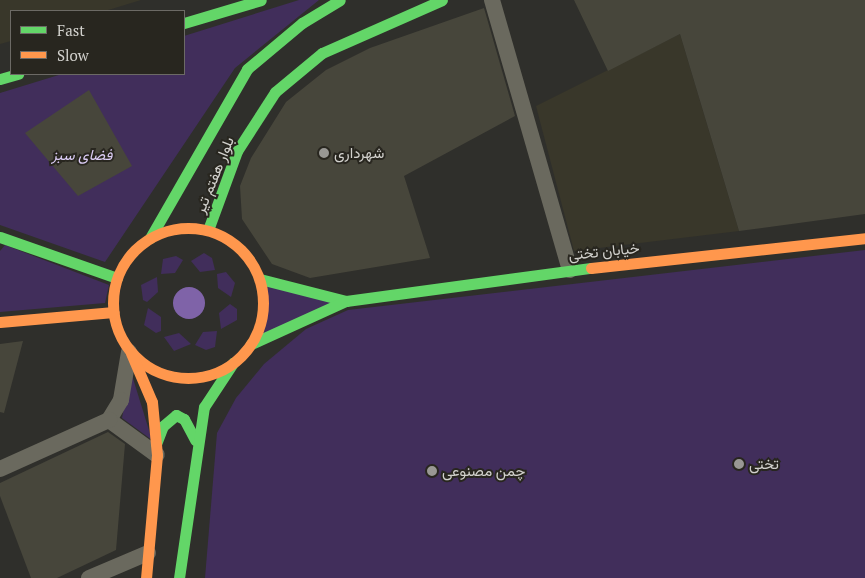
<!DOCTYPE html>
<html>
<head>
<meta charset="utf-8">
<style>
  body { margin:0 }
  #map { position:relative; width:865px; height:578px; overflow:hidden; background:#2f2f2b; font-family:"PT Serif",Vazirmatn,serif }
  div>[style] { position:absolute }
  .built>* { inset:0; background:#39372a }
  .green>* { inset:0; background:#412e5b }
  .water>* { inset:0; background:#7f63a8 }
  .round { border-radius:50% }
  .building>* { inset:0; background:#47463b }
  .street>* { height:16px; margin:-8px; padding:0 8px; transform-origin:8px; border-radius:8px; background:#6a695e }
  .fast>* { height:11px; margin:-5.5px; padding:0 5.5px; transform-origin:5.5px; border-radius:5.5px; background:#63d668 }
  .slow>* { height:11px; margin:-5.5px; padding:0 5.5px; transform-origin:5.5px; border-radius:5.5px; background:#ff974d }
  .slow>.ring { margin:-5.5px; padding:0; box-sizing:content-box; background:none; border:11px solid #ff974d; border-radius:50% }
  .dots>* { width:14px; height:14px; translate:-50% -50%; box-sizing:border-box; border:2px solid #28261f; border-radius:50% }
  span { translate:-50% -50%; white-space:nowrap; text-align:center; line-height:1.15; -webkit-text-stroke:4px #28261f; paint-order:stroke }
  .poi-label { font-size:15px; color:#d2d1cd }
  .left { translate:0 -50%; text-align:left }
  .park-label { font-size:15px; color:#dbccf5; font-style:italic }
  .street-label { font-size:15px; color:#d2d1cd }
  .legend { position:absolute; left:10px; top:10px; width:175px; height:65px; box-sizing:border-box; background:#28261f; border:1px solid #6c6a65; margin:0; padding:6px 9px; list-style:none; font-size:15px; color:#d2d1cd }
  .legend li { display:flex; align-items:center; gap:10px; height:25px }
  .legend b { width:25px; border:1px solid #6c6a65 }
</style>
</head>
<body>
<div id="map">
  <div class="built">
    <i style="clip-path:polygon(0 0,141px 0,105px 11px,11px 11px,11px 41px,0 44px)"></i>
    <i style="clip-path:polygon(680px 34px,739px 231px,574px 251px,536px 106px)"></i>
  </div>
  <div class="green">
    <i style="clip-path:polygon(299px 0,319px 0,235px 68px,105px 262px,0 225px,0 93px,62px 74px,184px 74px,184px 36px)"></i>
    <i style="clip-path:polygon(5px 245px,109px 285px,105px 303px,0 312px,0 251px)"></i>
    <i style="clip-path:polygon(865px 250px,865px 578px,205px 578px,217px 433px,236px 398px,264px 364px,306px 329px,348px 310px)"></i>
    <i style="clip-path:polygon(204px 253px,212px 258px,215px 270px,200px 272px,191px 261px)"></i>
    <i style="clip-path:polygon(176px 256px,183px 260px,175px 273px,161px 274px,163px 259px)"></i>
    <i style="clip-path:polygon(226px 272px,235px 283px,231px 297px,218px 288px,217px 274px)"></i>
    <i style="clip-path:polygon(157px 277px,158px 292px,147px 302px,143px 300px,141px 285px)"></i>
    <i style="clip-path:polygon(263px 282px,339px 302px,256px 339px,264px 323px)"></i>
    <i style="clip-path:polygon(230px 304px,237px 309px,237px 320px,221px 329px,219px 313px)"></i>
    <i style="clip-path:polygon(148px 308px,161px 317px,161px 331px,156px 333px,144px 325px)"></i>
    <i style="clip-path:polygon(217px 331px,215px 347px,206px 350px,195px 345px,203px 332px)"></i>
    <i style="clip-path:polygon(179px 333px,191px 344px,174px 351px,164px 337px)"></i>
    <i style="clip-path:polygon(131px 372px,152px 440px,122px 418px)"></i>
  </div>
  <div class="water">
    <i class="round" style="left:173px;top:287px;width:32px;height:32px"></i>
  </div>
  <div class="building">
    <i style="clip-path:polygon(574px 0,865px 0,865px 214px,739px 231px,680px 34px,608px 71px)"></i>
    <i style="clip-path:polygon(484px 8px,515px 116px,404px 176px,430px 258px,310px 278px,272px 264px,242px 219px,240px 186px,251px 158px,286px 102px,326px 70px,370px 48px)"></i>
    <i style="clip-path:polygon(89px 90px,132px 166px,78px 196px,25px 133px)"></i>
    <i style="clip-path:polygon(23px 341px,4px 413px,0 412px,0 344px)"></i>
    <i style="clip-path:polygon(108px 432px,125px 444px,116px 550px,57px 578px,31px 578px,0 496px,0 483px)"></i>
  </div>
  <div class="street">
    <i style="left:492px;top:0;width:281px;rotate:73.9deg"></i>
    <i style="left:129px;top:352px;width:49px;rotate:99.5deg"></i>
    <i style="left:121px;top:400px;width:23px;rotate:121deg"></i>
    <i style="left:109px;top:420px;width:59px;rotate:36.1deg"></i>
    <i style="left:0;top:469px;width:120px;rotate:-24.2deg"></i>
    <i style="left:89px;top:578px;width:64px;rotate:-23deg"></i>
  </div>
  <div class="fast">
    <i style="left:184px;top:23px;width:80px;rotate:-16.6deg"></i>
    <i style="left:0;top:79px;width:19px;rotate:-16deg"></i>
    <i style="left:208px;top:230px;width:84px;rotate:-69.8deg"></i>
    <i style="left:237px;top:151px;width:70px;rotate:-57.2deg"></i>
    <i style="left:275px;top:92px;width:61px;rotate:-39.7deg"></i>
    <i style="left:322px;top:53px;width:131px;rotate:-23.8deg"></i>
    <i style="left:0;top:237px;width:124px;rotate:19.3deg"></i>
    <i style="left:150px;top:238px;width:195px;rotate:-60.1deg"></i>
    <i style="left:247px;top:69px;width:72px;rotate:-39.9deg"></i>
    <i style="left:302px;top:23px;width:44px;rotate:-31.2deg"></i>
    <i style="left:260px;top:279px;width:89px;rotate:14.3deg"></i>
    <i style="left:251px;top:344px;width:104px;rotate:-24.4deg"></i>
    <i style="left:346px;top:301px;width:247px;rotate:-7.7deg"></i>
    <i style="left:156px;top:444px;width:19px;rotate:-69deg"></i>
    <i style="left:163px;top:426px;width:17px;rotate:-40deg"></i>
    <i style="left:176px;top:415px;width:9px;rotate:27deg"></i>
    <i style="left:184px;top:419px;width:24px;rotate:62deg"></i>
    <i style="left:179px;top:578px;width:173px;rotate:-81.7deg"></i>
    <i style="left:204px;top:407px;width:53px;rotate:-56.6deg"></i>
  </div>
  <div class="slow">
    <i class="ring" style="left:113px;top:228px;width:139px;height:139px"></i>
    <i style="left:591px;top:268px;width:276px;rotate:-6.2deg"></i>
    <i style="left:0;top:322px;width:114px;rotate:-5deg"></i>
    <i style="left:131px;top:353px;width:53px;rotate:66.8deg"></i>
    <i style="left:152px;top:402px;width:53px;rotate:84.6deg"></i>
    <i style="left:157px;top:455px;width:123px;rotate:95.1deg"></i>
  </div>
  <div class="dots">
    <i style="left:324px;top:153px;background:#999894"></i>
    <i style="left:739px;top:464px;background:#999894"></i>
    <i style="left:432px;top:471px;background:#999894"></i>
  </div>
  <div class="poi-label">
    <span class="left" style="left:334px;top:153px">شهرداری</span>
    <span class="left" style="left:749px;top:464px">تختی</span>
    <span class="left" style="left:442px;top:471px">چمن مصنوعی</span>
  </div>
  <div class="park-label">
    <span style="left:82px;top:155px">فضای سبز</span>
  </div>
  <div class="street-label">
    <span style="left:214px;top:175px;rotate:-68deg">بلوار هفتم تیر</span>
    <span style="left:604px;top:251px;rotate:-6deg">خیابان تختی</span>
  </div>
  <ul class="legend">
  <li><b style="height:6px;background:#63d668"></b>Fast</li>
  <li><b style="height:6px;background:#ff974d"></b>Slow</li>
  </ul>
</div>
</body>
</html>
